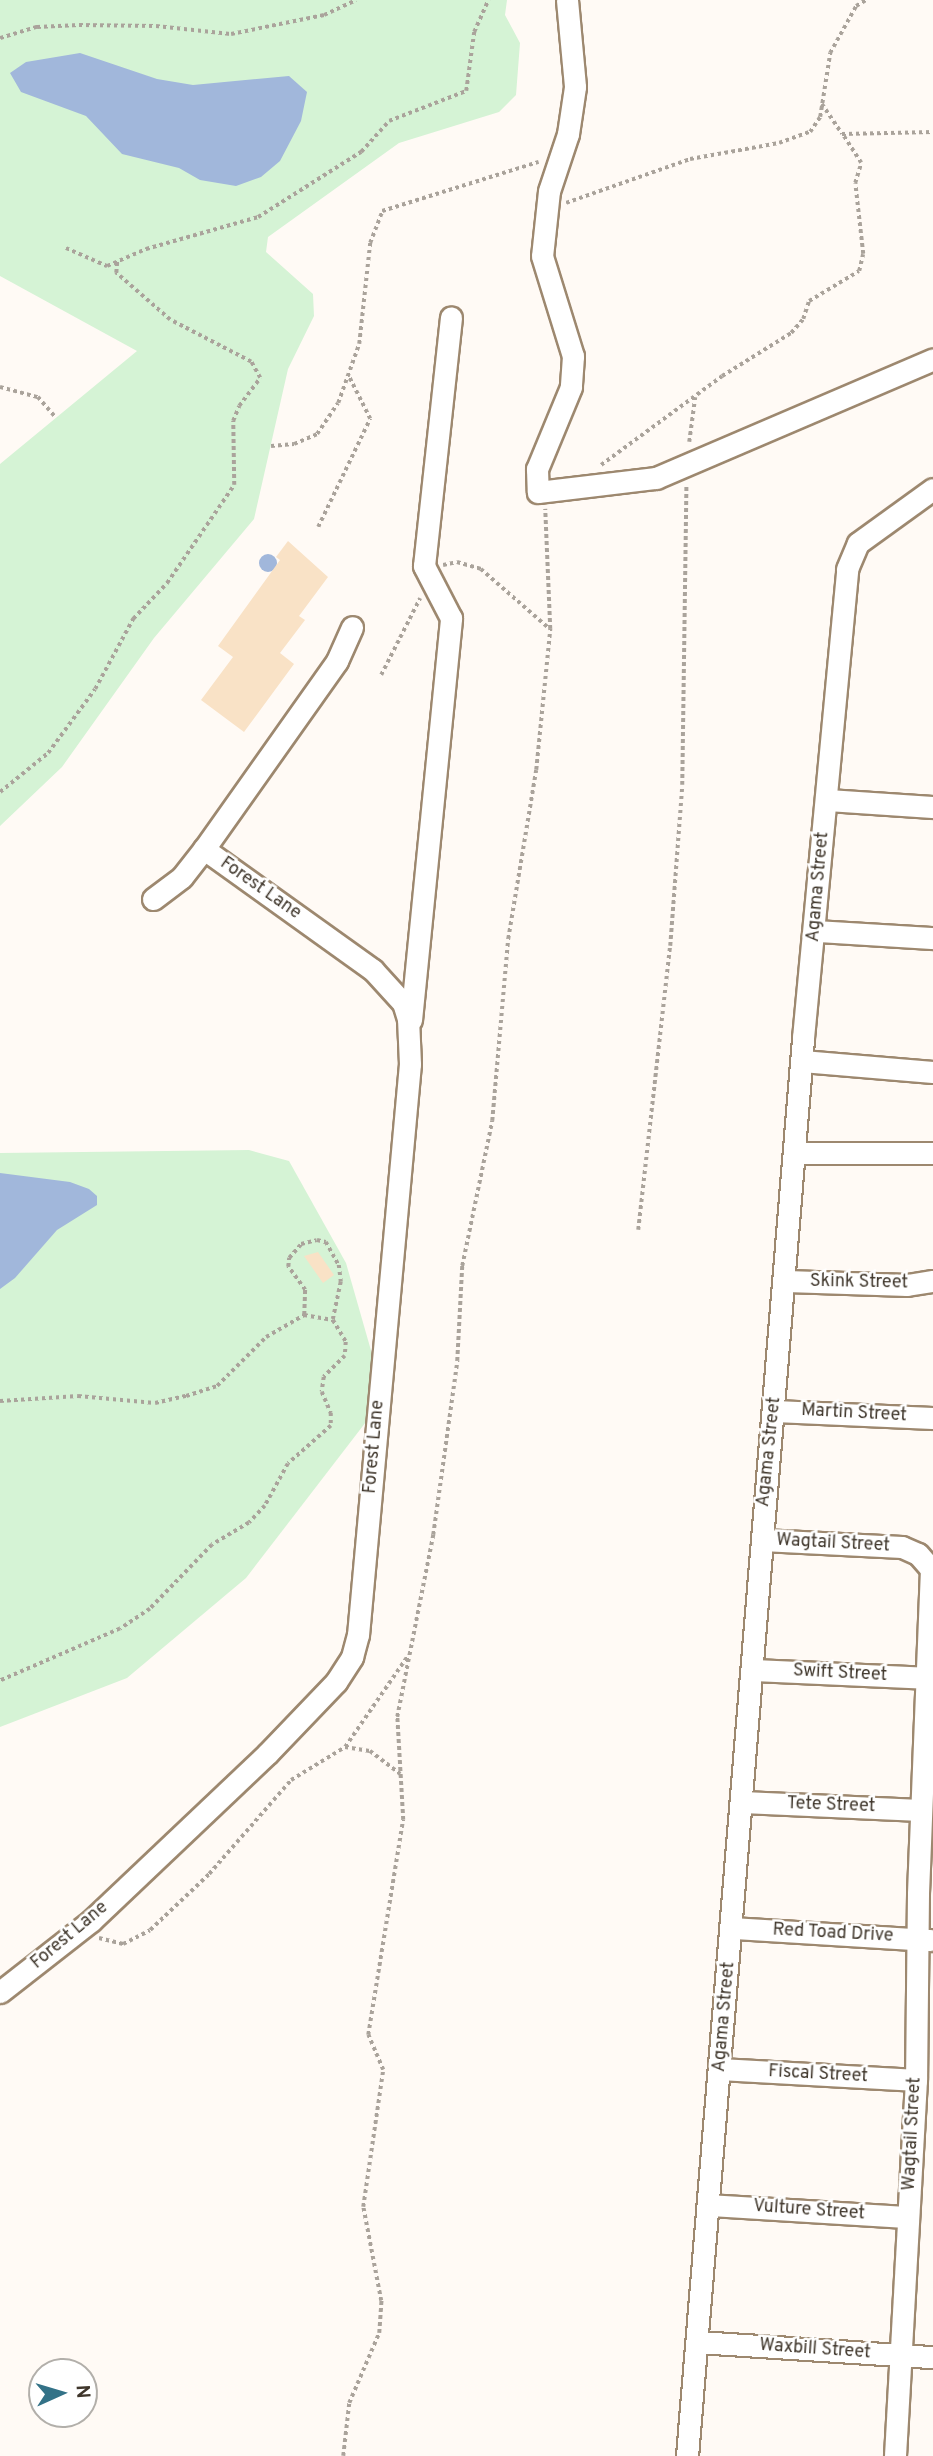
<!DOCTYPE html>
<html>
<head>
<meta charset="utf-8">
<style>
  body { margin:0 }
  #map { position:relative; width:933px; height:2456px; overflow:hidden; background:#fffaf5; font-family:Overpass,sans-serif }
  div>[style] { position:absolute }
  .green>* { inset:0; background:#d5f3d5 }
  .water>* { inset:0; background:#a1b7db }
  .round { border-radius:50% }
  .building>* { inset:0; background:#f9e2c6 }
  .path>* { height:3.5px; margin-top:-1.75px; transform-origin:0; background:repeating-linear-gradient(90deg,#aaa39b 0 3.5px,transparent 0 7px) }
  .roads { filter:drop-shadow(2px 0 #9d886f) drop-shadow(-2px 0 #9d886f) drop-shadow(0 2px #9d886f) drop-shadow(0 -2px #9d886f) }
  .street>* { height:21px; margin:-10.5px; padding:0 10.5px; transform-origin:10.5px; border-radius:10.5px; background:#fff }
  span { translate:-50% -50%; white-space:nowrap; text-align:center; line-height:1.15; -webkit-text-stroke:5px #fff; paint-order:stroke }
  .street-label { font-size:18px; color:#3f362b }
  .north { position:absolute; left:28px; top:2358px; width:70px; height:70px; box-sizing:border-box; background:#fff; border:2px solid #b2afaa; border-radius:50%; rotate:86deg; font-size:19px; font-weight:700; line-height:28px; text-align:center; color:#3f362b }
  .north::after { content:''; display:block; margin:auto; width:24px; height:32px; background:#337287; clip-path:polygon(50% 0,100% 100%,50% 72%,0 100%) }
</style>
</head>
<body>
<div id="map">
  <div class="green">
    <i style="clip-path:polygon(0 0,507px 0,505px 15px,520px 43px,516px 95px,499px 112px,399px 143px,268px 237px,266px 252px,313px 294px,314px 316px,288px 369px,254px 519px,154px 638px,62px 767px,0 826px,0 464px,137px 351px,0 276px)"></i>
    <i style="clip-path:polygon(249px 1150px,289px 1161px,346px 1263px,374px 1361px,369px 1418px,246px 1578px,127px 1678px,0 1727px,0 1153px)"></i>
  </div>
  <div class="water">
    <i style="clip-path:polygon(80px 53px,157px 79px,193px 85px,289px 76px,307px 92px,301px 121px,280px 161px,261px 177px,236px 186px,200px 180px,179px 168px,122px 154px,86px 116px,21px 92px,10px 73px,26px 62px)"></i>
    <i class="round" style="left:259px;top:554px;width:18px;height:18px"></i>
    <i style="clip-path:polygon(0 1173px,70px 1182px,89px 1189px,97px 1196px,97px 1205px,57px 1230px,15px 1278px,0 1289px)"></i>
  </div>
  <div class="building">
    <i style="clip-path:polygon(288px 541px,328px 577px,299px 616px,305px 620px,280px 653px,294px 664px,244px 732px,201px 700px,233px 657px,218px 646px,280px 560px,276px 557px)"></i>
    <i style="clip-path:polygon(318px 1252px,334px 1275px,323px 1283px,304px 1256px)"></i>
  </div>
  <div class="path">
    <i style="left:0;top:38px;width:39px;rotate:-17deg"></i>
    <i style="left:37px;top:27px;width:42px;rotate:-2.7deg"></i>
    <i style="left:79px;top:25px;width:77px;rotate:0.7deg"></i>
    <i style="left:156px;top:26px;width:75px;rotate:6.1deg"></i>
    <i style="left:231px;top:34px;width:95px;rotate:-11.5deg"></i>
    <i style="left:324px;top:15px;width:35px;rotate:-25deg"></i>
    <i style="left:822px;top:104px;width:36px;rotate:56deg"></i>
    <i style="left:842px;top:134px;width:91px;rotate:-1.3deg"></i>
    <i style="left:566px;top:203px;width:132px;rotate:-19.5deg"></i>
    <i style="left:690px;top:159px;width:90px;rotate:-10.2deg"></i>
    <i style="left:779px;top:143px;width:33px;rotate:-20deg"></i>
    <i style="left:810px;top:132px;width:18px;rotate:-56deg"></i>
    <i style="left:820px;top:117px;width:65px;rotate:-81.1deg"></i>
    <i style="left:830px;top:53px;width:54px;rotate:-61deg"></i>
    <i style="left:856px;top:6px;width:12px;rotate:-31deg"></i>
    <i style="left:66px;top:248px;width:45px;rotate:23.7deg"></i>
    <i style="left:107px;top:266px;width:43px;rotate:-23.6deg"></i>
    <i style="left:146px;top:249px;width:116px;rotate:-15.9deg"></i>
    <i style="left:258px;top:217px;width:122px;rotate:-32.3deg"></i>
    <i style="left:361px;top:152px;width:42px;rotate:-47.9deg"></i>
    <i style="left:389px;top:121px;width:83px;rotate:-21.3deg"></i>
    <i style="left:466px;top:91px;width:60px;rotate:-82.3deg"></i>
    <i style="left:474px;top:32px;width:35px;rotate:-66deg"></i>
    <i style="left:0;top:387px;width:39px;rotate:15deg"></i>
    <i style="left:38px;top:397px;width:28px;rotate:49deg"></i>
    <i style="left:689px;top:442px;width:45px;rotate:-82.4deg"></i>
    <i style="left:271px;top:446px;width:23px;rotate:-5deg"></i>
    <i style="left:294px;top:444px;width:25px;rotate:-23deg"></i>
    <i style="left:317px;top:434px;width:37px;rotate:-56deg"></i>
    <i style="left:338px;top:403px;width:63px;rotate:-70.4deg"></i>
    <i style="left:359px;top:344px;width:102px;rotate:-83.8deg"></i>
    <i style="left:370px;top:243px;width:34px;rotate:-69deg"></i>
    <i style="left:382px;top:211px;width:164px;rotate:-17.4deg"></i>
    <i style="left:601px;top:465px;width:150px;rotate:-36.3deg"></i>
    <i style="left:722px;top:376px;width:81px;rotate:-31.9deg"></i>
    <i style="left:791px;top:333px;width:18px;rotate:-49deg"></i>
    <i style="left:803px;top:319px;width:19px;rotate:-72deg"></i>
    <i style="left:809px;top:301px;width:58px;rotate:-31deg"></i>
    <i style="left:859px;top:271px;width:17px;rotate:-77deg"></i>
    <i style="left:863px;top:254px;width:71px;rotate:-96.4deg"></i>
    <i style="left:855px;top:183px;width:21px;rotate:-73deg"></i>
    <i style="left:861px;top:163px;width:35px;rotate:-123deg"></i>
    <i style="left:318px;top:527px;width:120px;rotate:-64.3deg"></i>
    <i style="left:370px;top:419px;width:49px;rotate:-116.6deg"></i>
    <i style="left:443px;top:565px;width:14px;rotate:-12deg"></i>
    <i style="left:457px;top:562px;width:25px;rotate:16deg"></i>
    <i style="left:481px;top:569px;width:91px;rotate:41deg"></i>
    <i style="left:381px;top:675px;width:86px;rotate:-63.1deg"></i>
    <i style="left:0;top:792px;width:62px;rotate:-39.1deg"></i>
    <i style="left:48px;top:753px;width:79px;rotate:-53.7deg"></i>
    <i style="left:95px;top:689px;width:80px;rotate:-61.5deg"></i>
    <i style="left:133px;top:619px;width:50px;rotate:-46.6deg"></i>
    <i style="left:167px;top:583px;width:119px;rotate:-55.6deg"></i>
    <i style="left:234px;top:485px;width:64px;rotate:-90.9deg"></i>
    <i style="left:233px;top:421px;width:16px;rotate:-68deg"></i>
    <i style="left:239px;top:406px;width:35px;rotate:-53deg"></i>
    <i style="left:260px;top:378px;width:18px;rotate:-119deg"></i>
    <i style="left:251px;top:362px;width:91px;rotate:-152.6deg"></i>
    <i style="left:170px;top:320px;width:72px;rotate:-139deg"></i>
    <i style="left:116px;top:273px;width:11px;rotate:-85deg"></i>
    <i style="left:638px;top:1230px;width:286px;rotate:-83.6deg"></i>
    <i style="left:670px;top:946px;width:161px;rotate:-85.7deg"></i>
    <i style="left:682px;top:785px;width:300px;rotate:-89.2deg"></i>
    <i style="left:304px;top:1315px;width:25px;rotate:-88deg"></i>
    <i style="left:305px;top:1290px;width:29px;rotate:-126deg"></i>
    <i style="left:288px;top:1267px;width:9px;rotate:-84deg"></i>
    <i style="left:289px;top:1258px;width:18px;rotate:-49deg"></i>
    <i style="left:301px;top:1244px;width:16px;rotate:-14deg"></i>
    <i style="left:317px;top:1240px;width:9px;rotate:13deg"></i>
    <i style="left:326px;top:1242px;width:26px;rotate:61deg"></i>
    <i style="left:339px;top:1265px;width:17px;rotate:83deg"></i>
    <i style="left:341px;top:1282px;width:38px;rotate:102deg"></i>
    <i style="left:0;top:1401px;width:78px;rotate:-3.7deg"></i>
    <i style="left:78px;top:1396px;width:77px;rotate:5.2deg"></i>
    <i style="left:155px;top:1403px;width:32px;rotate:-13deg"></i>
    <i style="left:186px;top:1396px;width:33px;rotate:-18deg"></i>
    <i style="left:217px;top:1386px;width:69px;rotate:-45deg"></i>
    <i style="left:266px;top:1337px;width:44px;rotate:-30.1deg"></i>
    <i style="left:304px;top:1315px;width:29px;rotate:10deg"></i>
    <i style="left:333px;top:1320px;width:26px;rotate:59deg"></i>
    <i style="left:346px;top:1342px;width:14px;rotate:94deg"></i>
    <i style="left:345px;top:1356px;width:30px;rotate:135deg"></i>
    <i style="left:324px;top:1377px;width:15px;rotate:98deg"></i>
    <i style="left:322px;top:1392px;width:23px;rotate:67deg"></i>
    <i style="left:331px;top:1413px;width:13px;rotate:90deg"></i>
    <i style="left:331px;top:1426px;width:57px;rotate:138.5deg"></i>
    <i style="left:288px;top:1464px;width:48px;rotate:118.7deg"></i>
    <i style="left:265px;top:1506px;width:23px;rotate:133deg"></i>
    <i style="left:249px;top:1523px;width:43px;rotate:149.3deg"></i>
    <i style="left:212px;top:1545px;width:89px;rotate:134.1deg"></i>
    <i style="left:150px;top:1609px;width:36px;rotate:146deg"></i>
    <i style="left:120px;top:1629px;width:131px;rotate:156.6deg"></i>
    <i style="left:345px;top:1747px;width:109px;rotate:-55.4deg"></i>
    <i style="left:99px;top:1938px;width:25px;rotate:14deg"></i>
    <i style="left:123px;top:1944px;width:30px;rotate:-27deg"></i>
    <i style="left:150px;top:1930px;width:81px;rotate:-43.5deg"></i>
    <i style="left:209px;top:1874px;width:125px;rotate:-48.9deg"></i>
    <i style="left:291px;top:1780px;width:63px;rotate:-31.4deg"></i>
    <i style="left:345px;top:1747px;width:25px;rotate:9deg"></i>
    <i style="left:370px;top:1751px;width:38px;rotate:37deg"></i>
    <i style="left:343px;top:2456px;width:53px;rotate:-83.5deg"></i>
    <i style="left:349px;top:2403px;width:76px;rotate:-66.8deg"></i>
    <i style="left:379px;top:2333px;width:32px;rotate:-86deg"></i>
    <i style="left:381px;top:2301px;width:96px;rotate:-100.8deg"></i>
    <i style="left:363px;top:2207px;width:138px;rotate:-81.7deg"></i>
    <i style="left:383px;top:2070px;width:38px;rotate:-113deg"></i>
    <i style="left:368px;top:2035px;width:218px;rotate:-80.8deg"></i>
    <i style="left:403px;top:1820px;width:103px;rotate:-93.3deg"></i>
    <i style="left:397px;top:1717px;width:186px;rotate:-78.8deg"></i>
    <i style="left:433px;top:1535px;width:176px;rotate:-82.1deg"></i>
    <i style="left:457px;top:1361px;width:95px;rotate:-87deg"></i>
    <i style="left:462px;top:1266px;width:148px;rotate:-78.3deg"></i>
    <i style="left:492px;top:1121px;width:183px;rotate:-85deg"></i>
    <i style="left:508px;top:939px;width:171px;rotate:-80.6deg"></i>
    <i style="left:536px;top:770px;width:142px;rotate:-84.3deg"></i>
    <i style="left:550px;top:629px;width:120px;rotate:-92.4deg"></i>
  </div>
  <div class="roads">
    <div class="street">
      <i style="left:567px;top:0;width:87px;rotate:84.7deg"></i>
      <i style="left:575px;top:87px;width:48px;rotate:98.5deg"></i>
      <i style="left:568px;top:134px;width:60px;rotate:108.4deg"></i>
      <i style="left:549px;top:191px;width:65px;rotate:96.1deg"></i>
      <i style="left:542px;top:256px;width:105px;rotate:72.8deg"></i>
      <i style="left:573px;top:356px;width:31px;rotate:94deg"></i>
      <i style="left:571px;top:387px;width:89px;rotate:112.5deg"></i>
      <i style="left:537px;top:469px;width:23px;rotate:88deg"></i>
      <i style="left:538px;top:492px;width:119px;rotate:-6.8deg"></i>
      <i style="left:656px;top:478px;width:301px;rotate:-23.2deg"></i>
      <i style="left:827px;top:800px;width:106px;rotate:3.8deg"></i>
      <i style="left:153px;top:899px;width:36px;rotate:-37deg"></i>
      <i style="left:182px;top:877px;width:36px;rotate:-52deg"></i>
      <i style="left:204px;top:849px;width:230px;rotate:-54.7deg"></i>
      <i style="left:337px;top:661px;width:37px;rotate:-66deg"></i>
      <i style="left:817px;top:931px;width:116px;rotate:3.5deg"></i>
      <i style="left:411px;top:1020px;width:404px;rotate:-84.3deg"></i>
      <i style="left:451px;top:618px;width:59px;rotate:-117.4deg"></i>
      <i style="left:424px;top:566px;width:250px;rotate:-83.8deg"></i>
      <i style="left:802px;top:1061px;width:131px;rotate:4.8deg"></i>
      <i style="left:796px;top:1153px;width:137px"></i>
      <i style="left:786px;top:1281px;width:121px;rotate:1.9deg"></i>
      <i style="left:907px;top:1285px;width:26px;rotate:-9deg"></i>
      <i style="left:774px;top:1411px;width:159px;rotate:2.5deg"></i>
      <i style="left:762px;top:1540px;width:140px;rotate:2.9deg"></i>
      <i style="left:902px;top:1547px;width:17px;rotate:24deg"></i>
      <i style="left:918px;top:1554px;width:20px;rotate:49deg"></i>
      <i style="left:931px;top:1569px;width:325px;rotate:92.3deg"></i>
      <i style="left:918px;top:1894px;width:186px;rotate:90.6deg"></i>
      <i style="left:916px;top:2080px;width:377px;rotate:93.2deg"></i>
      <i style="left:753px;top:1670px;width:173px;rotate:2.6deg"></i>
      <i style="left:742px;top:1802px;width:179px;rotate:2.6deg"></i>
      <i style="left:733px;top:1928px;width:198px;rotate:3.5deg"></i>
      <i style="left:0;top:1992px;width:115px;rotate:-38deg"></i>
      <i style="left:91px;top:1921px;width:243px;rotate:-43.5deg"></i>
      <i style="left:267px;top:1754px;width:100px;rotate:-46.2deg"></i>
      <i style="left:336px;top:1682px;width:30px;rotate:-57deg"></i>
      <i style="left:352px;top:1657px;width:23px;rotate:-75deg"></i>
      <i style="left:358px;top:1635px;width:573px;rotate:-84.8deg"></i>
      <i style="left:410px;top:1064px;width:45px;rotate:-92.5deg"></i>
      <i style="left:408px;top:1019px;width:17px;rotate:-107deg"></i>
      <i style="left:403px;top:1003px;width:45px;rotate:-132.3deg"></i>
      <i style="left:373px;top:970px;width:208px;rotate:-144.4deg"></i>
      <i style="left:721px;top:2069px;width:195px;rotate:3.2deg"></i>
      <i style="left:709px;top:2205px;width:199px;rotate:3.5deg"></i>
      <i style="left:698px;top:2342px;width:235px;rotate:3.7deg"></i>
      <i style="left:687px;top:2456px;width:1423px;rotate:-85.32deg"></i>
      <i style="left:803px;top:1038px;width:471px;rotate:-84.6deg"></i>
      <i style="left:847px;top:569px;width:28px;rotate:-67deg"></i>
      <i style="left:858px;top:543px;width:92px;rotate:-35.8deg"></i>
    </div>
  </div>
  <div class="street-label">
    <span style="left:819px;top:887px;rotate:-85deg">Agama Street</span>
    <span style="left:260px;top:889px;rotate:35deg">Forest Lane</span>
    <span style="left:859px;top:1283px;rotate:1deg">Skink Street</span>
    <span style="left:854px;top:1414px;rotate:3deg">Martin Street</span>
    <span style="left:375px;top:1447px;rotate:-85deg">Forest Lane</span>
    <span style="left:770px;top:1452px;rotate:-84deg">Agama Street</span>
    <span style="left:833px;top:1544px;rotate:3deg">Wagtail Street</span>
    <span style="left:840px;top:1674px;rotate:3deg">Swift Street</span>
    <span style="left:831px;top:1806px;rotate:2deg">Tete Street</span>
    <span style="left:833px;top:1934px;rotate:3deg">Red Toad Drive</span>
    <span style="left:70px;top:1936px;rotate:-40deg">Forest Lane</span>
    <span style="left:725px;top:2017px;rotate:-85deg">Agama Street</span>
    <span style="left:818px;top:2075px;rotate:3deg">Fiscal Street</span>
    <span style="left:913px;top:2134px;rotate:-87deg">Wagtail Street</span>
    <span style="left:809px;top:2211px;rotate:4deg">Vulture Street</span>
    <span style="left:815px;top:2350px;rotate:4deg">Waxbill Street</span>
  </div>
  <div class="north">N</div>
</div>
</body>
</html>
